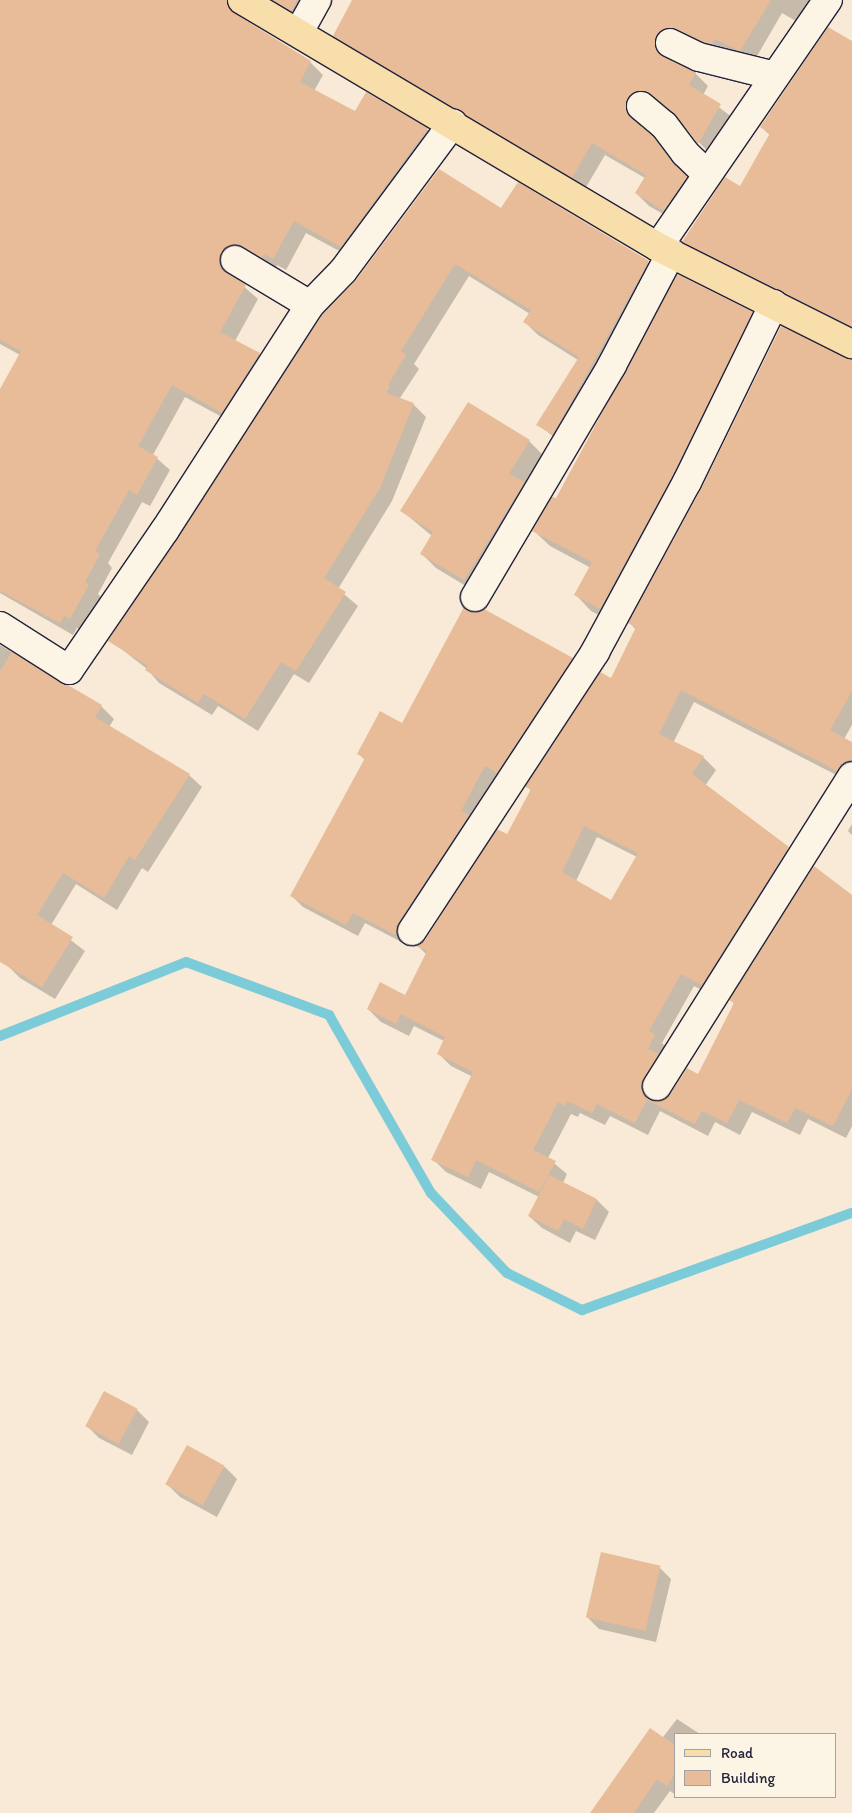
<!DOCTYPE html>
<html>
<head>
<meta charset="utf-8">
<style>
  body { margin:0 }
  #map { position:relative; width:852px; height:1813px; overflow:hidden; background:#f8ead6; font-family:Itim,sans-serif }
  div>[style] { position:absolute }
  .shadow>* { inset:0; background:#0003 }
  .stream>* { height:10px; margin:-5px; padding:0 5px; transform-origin:5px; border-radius:5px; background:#7ccbd9 }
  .building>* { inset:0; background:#e8bc98; transform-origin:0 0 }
  .roads { filter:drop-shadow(1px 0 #22223b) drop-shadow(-1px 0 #22223b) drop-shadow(0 1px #22223b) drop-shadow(0 -1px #22223b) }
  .minor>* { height:28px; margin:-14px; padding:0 14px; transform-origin:14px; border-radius:14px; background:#fcf5e5 }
  .major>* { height:28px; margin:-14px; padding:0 14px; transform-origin:14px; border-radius:14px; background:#f8deab }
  span { translate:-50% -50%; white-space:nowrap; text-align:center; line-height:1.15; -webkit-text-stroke:4px #fcf5e5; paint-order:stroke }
  .legend { position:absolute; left:674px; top:1733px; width:162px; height:65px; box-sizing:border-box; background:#fcf5e5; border:1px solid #a5a1a1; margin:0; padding:6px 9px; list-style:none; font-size:15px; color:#22223b }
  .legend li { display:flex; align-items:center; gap:10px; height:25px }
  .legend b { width:25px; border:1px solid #a5a1a1 }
</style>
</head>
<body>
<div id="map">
  <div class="shadow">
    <i style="clip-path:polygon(0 0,249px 0,238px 14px,242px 20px,310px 62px,323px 75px,314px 91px,355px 113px,427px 129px,439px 142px,354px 259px,306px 233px,286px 270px,277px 265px,275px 270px,234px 264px,234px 278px,258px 299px,235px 341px,259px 354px,272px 367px,235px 424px,185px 397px,153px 455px,170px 470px,150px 506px,142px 502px,108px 563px,112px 568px,98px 594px,101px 597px,83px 631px,77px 628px,73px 635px,0 593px,0 391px,20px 355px,0 344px)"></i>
    <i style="clip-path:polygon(263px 0,317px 0,304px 22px)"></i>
    <i style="clip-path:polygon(354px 0,826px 0,808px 28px,782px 13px,753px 63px,668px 49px,669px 60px,695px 73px,708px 86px,703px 95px,733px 118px,711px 155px,665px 106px,649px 103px,638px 117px,642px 129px,699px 190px,677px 222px,649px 206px,636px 193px,645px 178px,605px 155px,585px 189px,347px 48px,334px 36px)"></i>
    <i style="clip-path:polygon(852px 42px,852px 332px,696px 254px,684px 241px,741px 188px,770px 135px,761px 127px)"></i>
    <i style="clip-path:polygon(502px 210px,648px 262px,661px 275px,566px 447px,538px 424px,578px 360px,538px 335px,525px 322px,530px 314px,469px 276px,414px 364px,419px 369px,400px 398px,413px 404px,426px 417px,392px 501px,338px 589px,358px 606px,309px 683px,294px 674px,258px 731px,218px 706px,212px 715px,159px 683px,147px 669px,110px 640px)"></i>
    <i style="clip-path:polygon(752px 313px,768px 329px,616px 624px,591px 611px,576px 595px,591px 568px,550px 546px,534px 531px,556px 500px)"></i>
    <i style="clip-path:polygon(evenodd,845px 359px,852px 359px,852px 725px,844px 739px,852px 743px,852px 780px,850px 782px,694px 702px,673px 743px,703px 757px,716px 770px,705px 786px,800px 861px,715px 997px,694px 986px,662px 1043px,667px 1048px,656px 1103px,665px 1101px,687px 1070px,698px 1076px,734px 1004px,731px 1000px,852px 897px,852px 1126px,846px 1138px,808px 1119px,800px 1135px,752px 1112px,740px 1135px,715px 1122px,708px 1136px,660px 1111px,648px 1135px,610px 1116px,605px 1125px,580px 1113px,578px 1117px,571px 1114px,548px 1158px,567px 1174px,563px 1183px,597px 1200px,609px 1212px,595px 1240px,576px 1231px,570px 1243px,542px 1228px,529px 1216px,539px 1197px,489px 1172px,481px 1189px,446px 1172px,433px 1159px,473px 1077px,451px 1066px,438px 1053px,444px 1041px,414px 1026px,409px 1036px,381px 1022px,368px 1009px,405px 997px,427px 955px,418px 946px,426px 940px,508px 836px,531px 791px,527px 786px,612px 680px,636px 630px,630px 623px,845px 359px,597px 837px,637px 857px,612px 902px,576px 881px,597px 837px)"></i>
    <i style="clip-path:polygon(469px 404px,529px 441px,544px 456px,479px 594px,436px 568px,421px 553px,432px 536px,402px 511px)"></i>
    <i style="clip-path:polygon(0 645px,101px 706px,114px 719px,109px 727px,189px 775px,202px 787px,148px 872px,142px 868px,117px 910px,76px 884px,51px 925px,85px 951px,55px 999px,20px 978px,7px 965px,0 943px)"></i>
    <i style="clip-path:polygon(572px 659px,583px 670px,509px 783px,496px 777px,410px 934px,409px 946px,365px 923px,358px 936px,303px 907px,292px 896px,365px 760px,358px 753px,402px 724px)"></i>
    <i style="clip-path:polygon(852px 824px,852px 835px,848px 831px)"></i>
    <i style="clip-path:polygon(137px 1410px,149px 1422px,132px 1455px,99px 1438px,87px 1426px)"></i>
    <i style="clip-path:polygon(225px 1467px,237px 1479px,217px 1517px,180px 1497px,168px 1485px)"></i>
    <i style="clip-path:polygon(659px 1567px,671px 1579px,656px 1642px,599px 1629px,587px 1617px)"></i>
    <i style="clip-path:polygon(677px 1719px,700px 1734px,676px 1734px,676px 1795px,670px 1791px,654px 1813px,604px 1813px)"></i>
  </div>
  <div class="stream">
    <i style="left:0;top:1036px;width:200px;rotate:-21.7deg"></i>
    <i style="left:186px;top:962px;width:153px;rotate:20.3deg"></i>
    <i style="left:329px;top:1015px;width:205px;rotate:60.2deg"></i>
    <i style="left:431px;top:1193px;width:110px;rotate:46.5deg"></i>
    <i style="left:507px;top:1273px;width:84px;rotate:26.3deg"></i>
    <i style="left:582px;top:1310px;width:287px;rotate:-19.8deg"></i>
  </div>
  <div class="building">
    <i style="clip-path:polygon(0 0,226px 0,234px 13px,311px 61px,300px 82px,355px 111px,366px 92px,428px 128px,341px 247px,294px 221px,273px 259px,264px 254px,262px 258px,236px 244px,222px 252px,222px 268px,246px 285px,220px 332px,260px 353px,222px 413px,172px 385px,138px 446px,158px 457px,137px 495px,129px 490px,95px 551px,100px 554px,85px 582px,89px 584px,70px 619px,64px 616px,60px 623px,0 591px,0 389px,21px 351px,0 340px)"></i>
    <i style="clip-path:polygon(273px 0,297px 0,291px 11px)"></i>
    <i style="clip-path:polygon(352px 0,771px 0,740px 51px,715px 39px,712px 44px,704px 42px,669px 27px,656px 36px,657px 52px,696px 72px,689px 85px,721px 104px,698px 144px,676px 115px,651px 94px,636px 91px,629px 96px,626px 104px,631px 118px,653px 136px,687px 177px,664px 211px,635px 193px,646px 175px,592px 143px,572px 178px,333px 36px)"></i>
    <i style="clip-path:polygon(828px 27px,852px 41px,852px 327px,682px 242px,725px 177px,740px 186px,770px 133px,760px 127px)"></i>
    <i style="clip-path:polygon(439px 169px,501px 208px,518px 182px,649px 261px,553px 435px,536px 425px,579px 357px,523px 322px,531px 310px,455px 264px,401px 351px,406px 355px,388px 385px,390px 387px,386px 393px,414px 403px,380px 488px,324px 578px,346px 592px,296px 671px,281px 662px,245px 719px,204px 694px,198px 703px,145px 670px,148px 666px,108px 641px,322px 315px,356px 280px)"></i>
    <i style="clip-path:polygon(677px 274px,753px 312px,673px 475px,600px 609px,574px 595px,592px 562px,532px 531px,552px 497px,556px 498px)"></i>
    <i style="clip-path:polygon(evenodd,781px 326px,852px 359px,852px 691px,830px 730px,852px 742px,852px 760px,844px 762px,837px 771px,681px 690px,659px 734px,704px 756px,692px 774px,789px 847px,702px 985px,681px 974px,649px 1031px,655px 1034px,648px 1049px,659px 1054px,641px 1086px,648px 1099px,657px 1102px,670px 1095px,687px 1068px,698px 1074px,734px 1003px,729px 1000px,814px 866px,852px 895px,852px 1089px,833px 1126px,795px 1108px,787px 1123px,739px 1100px,727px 1123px,702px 1111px,695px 1124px,647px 1100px,635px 1123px,597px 1104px,592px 1113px,567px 1101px,565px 1106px,558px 1102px,533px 1150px,556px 1161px,539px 1192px,476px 1160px,468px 1177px,431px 1160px,473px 1072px,437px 1054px,445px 1037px,401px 1014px,396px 1024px,367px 1009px,380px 982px,405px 995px,427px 951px,416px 946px,425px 940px,497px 829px,507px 834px,531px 789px,525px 787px,600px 672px,611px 678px,636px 627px,628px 623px,701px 489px,781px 326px,584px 826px,638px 853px,611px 900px,562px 872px,584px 826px)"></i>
    <i style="clip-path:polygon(468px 402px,530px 440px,509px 474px,525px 482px,464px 580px,420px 554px,433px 532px,400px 511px)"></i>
    <i style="clip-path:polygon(464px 607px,474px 613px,484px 609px,573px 658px,497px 773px,485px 766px,461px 811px,469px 815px,399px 922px,398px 936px,353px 913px,346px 925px,290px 896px,365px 758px,357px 754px,380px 711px,402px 723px)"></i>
    <i style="clip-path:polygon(12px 652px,102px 705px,95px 717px,190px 774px,135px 860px,129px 856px,104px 898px,63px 873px,37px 915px,73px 937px,42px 987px,0 962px,0 671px)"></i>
    <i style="clip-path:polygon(549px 1175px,597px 1199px,583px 1229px,564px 1219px,558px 1231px,528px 1216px)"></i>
    <i style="left:104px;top:1391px;width:38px;height:40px;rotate:28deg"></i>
    <i style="left:187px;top:1445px;width:43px;height:45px;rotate:29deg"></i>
    <i style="left:601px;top:1552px;width:61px;height:67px;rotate:13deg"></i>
    <i style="clip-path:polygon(650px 1728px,676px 1746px,676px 1772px,667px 1786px,657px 1779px,634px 1813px,590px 1813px)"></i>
  </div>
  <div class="roads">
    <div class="minor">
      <i style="left:299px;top:32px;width:37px;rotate:-61deg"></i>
      <i style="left:670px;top:43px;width:32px;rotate:26deg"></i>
      <i style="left:699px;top:57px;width:78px;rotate:14deg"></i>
      <i style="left:641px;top:106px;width:30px;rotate:40deg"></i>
      <i style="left:664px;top:125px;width:35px;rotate:53deg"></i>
      <i style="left:685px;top:153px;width:30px;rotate:44deg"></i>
      <i style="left:658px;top:247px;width:300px;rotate:-55.5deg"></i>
      <i style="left:235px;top:260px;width:87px;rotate:31deg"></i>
      <i style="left:475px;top:597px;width:269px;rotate:-59.4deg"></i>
      <i style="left:612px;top:365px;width:127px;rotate:-62.2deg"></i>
      <i style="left:0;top:626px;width:82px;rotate:32.5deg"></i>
      <i style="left:69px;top:670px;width:170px;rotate:-55.6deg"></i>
      <i style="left:165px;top:530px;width:268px;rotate:-57.2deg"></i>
      <i style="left:310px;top:305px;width:47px;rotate:-45.9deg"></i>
      <i style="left:343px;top:271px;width:184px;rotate:-53.4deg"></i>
      <i style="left:412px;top:931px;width:334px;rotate:-56.7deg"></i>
      <i style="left:595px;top:652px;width:193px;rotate:-61.6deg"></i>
      <i style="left:687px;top:482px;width:198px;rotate:-64deg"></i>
      <i style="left:657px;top:1086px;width:366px;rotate:-57.8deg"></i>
    </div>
    <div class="major">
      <i style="left:242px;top:0;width:484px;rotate:30.7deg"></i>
      <i style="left:658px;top:247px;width:217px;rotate:26.6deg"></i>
    </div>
  </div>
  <ul class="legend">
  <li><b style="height:6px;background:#f8deab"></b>Road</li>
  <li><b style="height:14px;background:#e8bc98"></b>Building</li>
  </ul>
</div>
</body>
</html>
